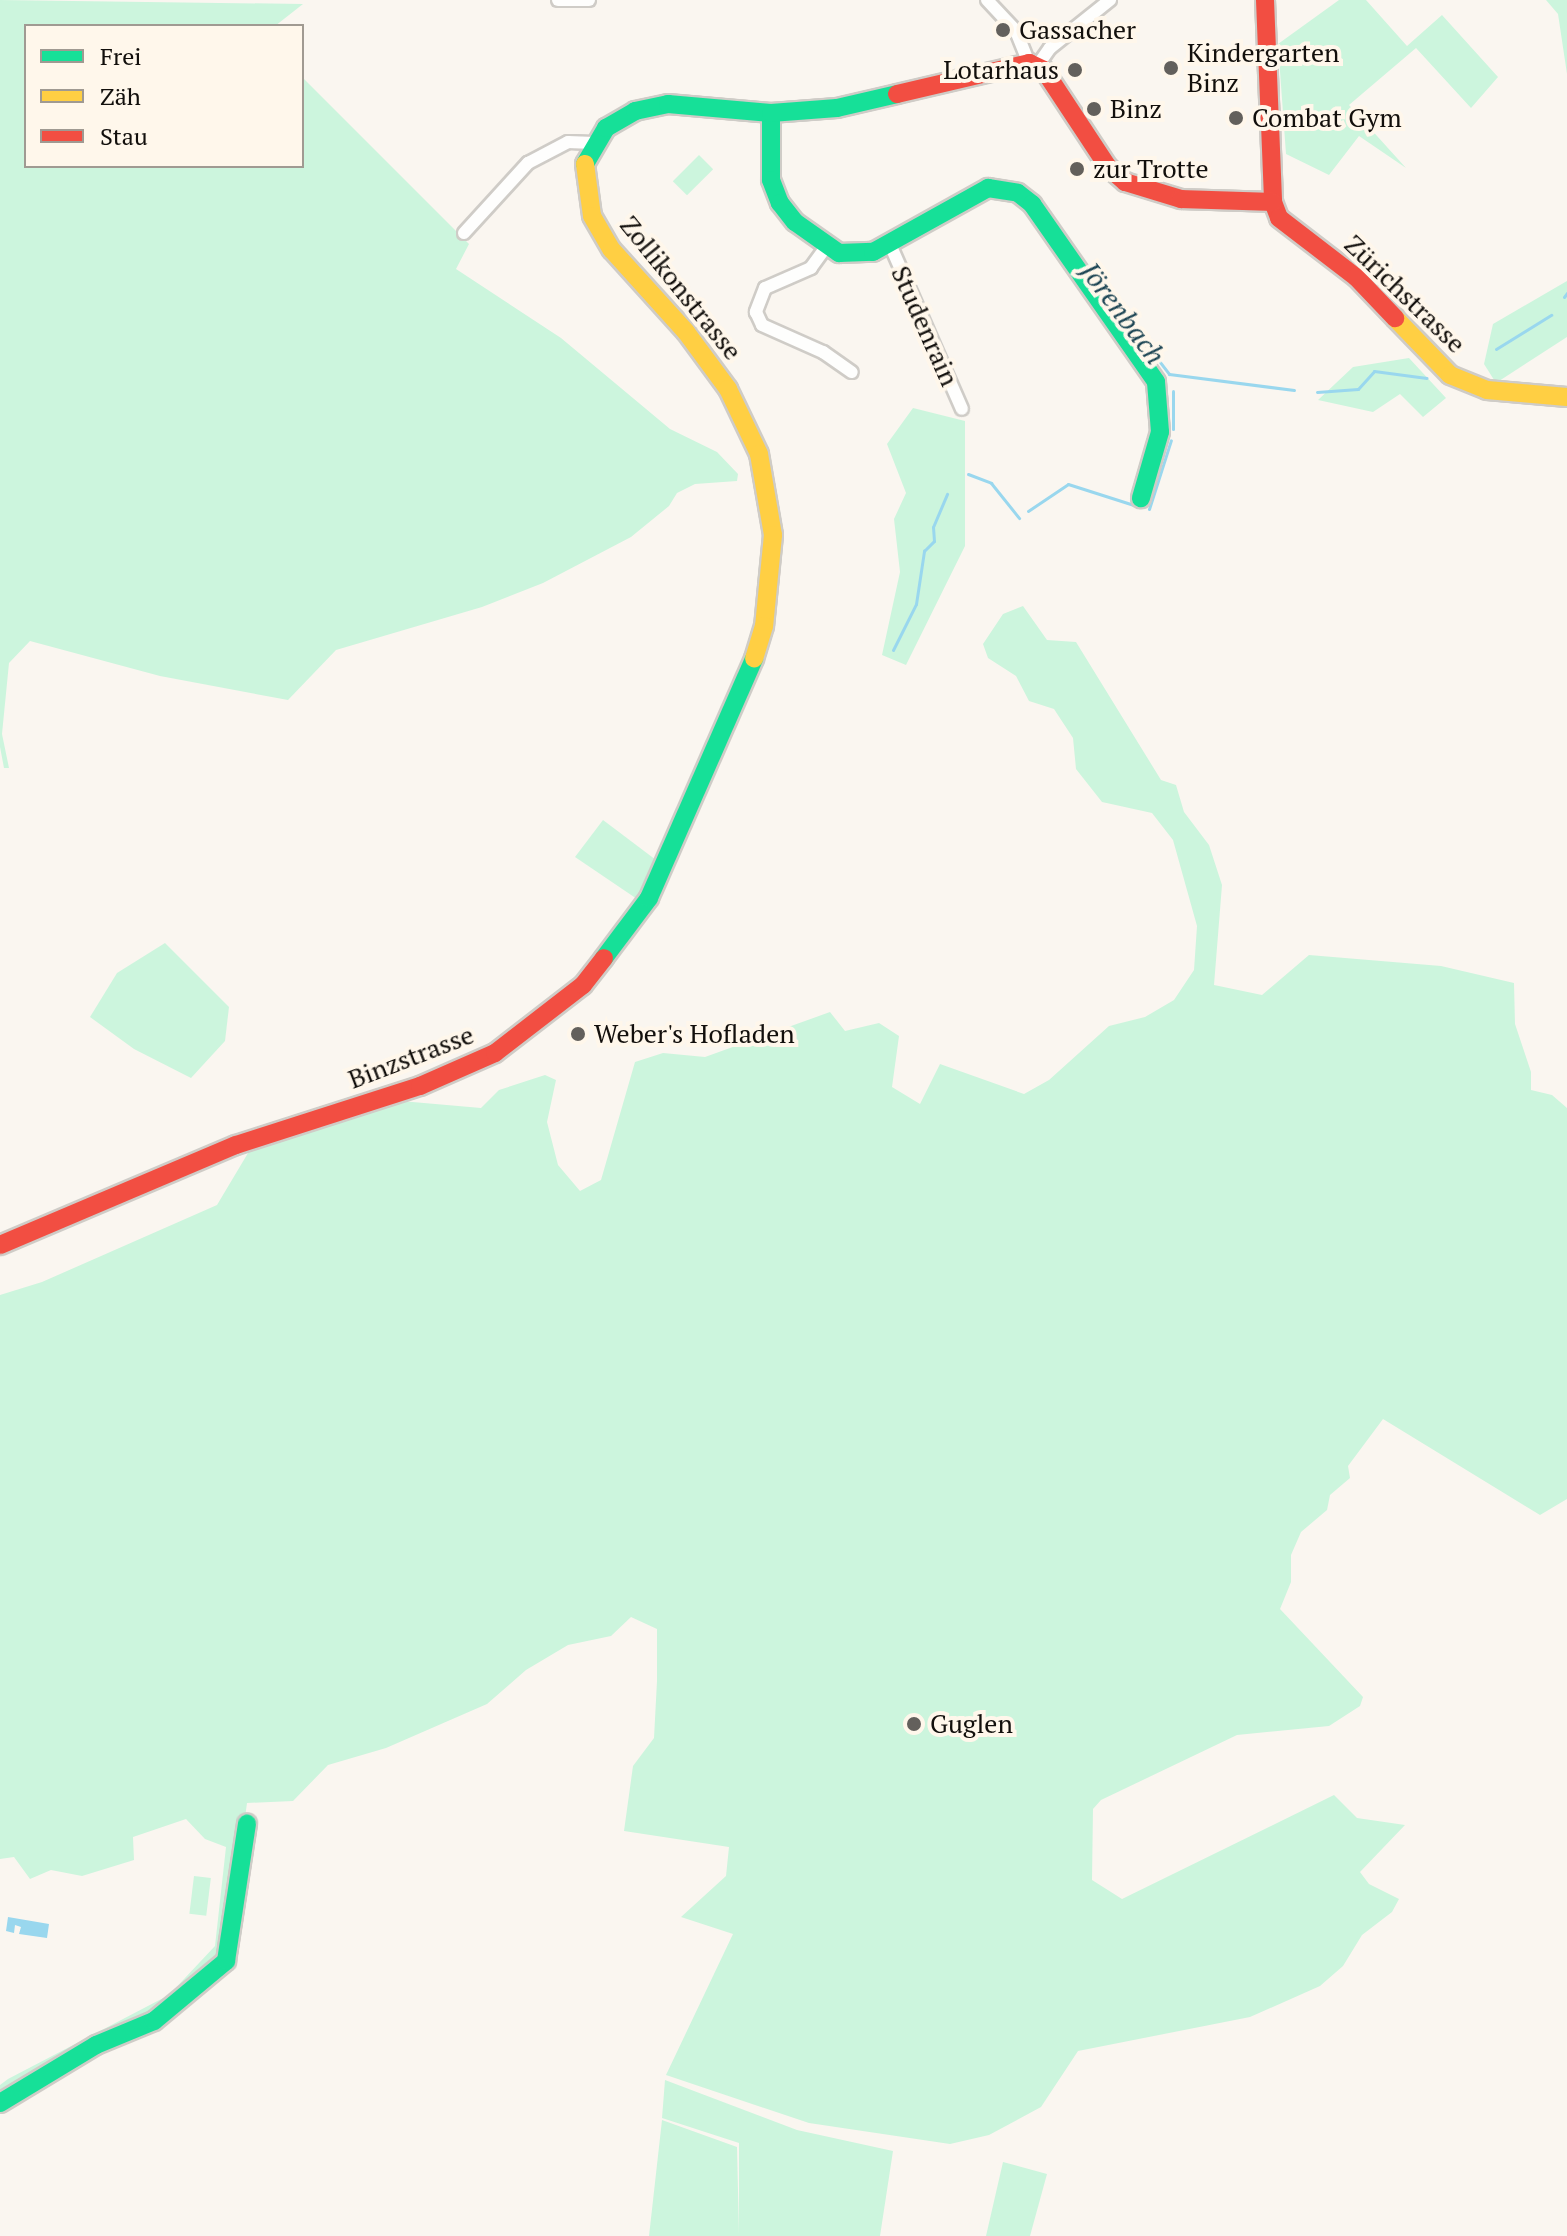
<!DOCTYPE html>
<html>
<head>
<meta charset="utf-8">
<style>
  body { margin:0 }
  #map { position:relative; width:1567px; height:2236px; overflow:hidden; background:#faf6f0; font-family:"PT Serif",serif }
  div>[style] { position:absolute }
  .green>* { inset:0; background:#ccf5dd; transform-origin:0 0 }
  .water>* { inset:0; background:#99d7ee }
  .stream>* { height:3px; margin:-1.5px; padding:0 1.5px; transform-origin:1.5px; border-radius:1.5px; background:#99d7ee }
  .roads { filter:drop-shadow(2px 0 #cfccc7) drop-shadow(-2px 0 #cfccc7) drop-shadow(0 2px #cfccc7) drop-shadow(0 -2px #cfccc7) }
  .street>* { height:12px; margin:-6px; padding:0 6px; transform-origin:6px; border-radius:6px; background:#fefefd }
  .fast>* { height:18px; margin:-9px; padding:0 9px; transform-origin:9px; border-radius:9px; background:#16e098 }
  .slow>* { height:18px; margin:-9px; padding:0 9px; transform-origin:9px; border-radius:9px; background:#ffcf43 }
  .jam>* { height:18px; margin:-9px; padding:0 9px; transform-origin:9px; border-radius:9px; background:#f24e42 }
  .dots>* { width:22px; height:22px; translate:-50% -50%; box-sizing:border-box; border:4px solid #fff7eb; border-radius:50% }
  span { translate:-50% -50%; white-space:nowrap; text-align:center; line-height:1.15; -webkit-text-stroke:8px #fff7eb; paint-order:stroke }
  .poi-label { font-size:26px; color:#120f0c }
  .left { translate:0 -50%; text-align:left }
  .right { translate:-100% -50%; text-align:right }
  .street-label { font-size:26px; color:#120f0c }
  .water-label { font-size:28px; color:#1d4554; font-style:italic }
  .legend { position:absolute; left:24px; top:24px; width:280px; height:144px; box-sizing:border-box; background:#fff7eb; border:2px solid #a09a92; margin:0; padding:10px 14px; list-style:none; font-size:24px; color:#120f0c }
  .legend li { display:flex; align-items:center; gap:16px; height:40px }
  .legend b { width:40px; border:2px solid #a09a92 }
</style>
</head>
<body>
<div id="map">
  <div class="green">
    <i style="clip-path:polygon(0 0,303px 4px,275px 26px,26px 26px,26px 166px,302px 166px,302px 77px,469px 244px,456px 269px,561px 338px,670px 429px,717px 452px,738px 474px,737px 481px,695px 484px,677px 493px,669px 506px,631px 537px,543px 583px,482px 607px,336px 650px,288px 700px,160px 676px,30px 641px,9px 663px,2px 734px,9px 768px,4px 768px,0 747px)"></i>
    <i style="clip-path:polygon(1339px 0,1366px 0,1407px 46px,1442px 15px,1498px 77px,1471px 108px,1416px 48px,1349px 105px,1406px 168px,1359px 136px,1329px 175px,1286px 154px,1278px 44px)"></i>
    <i style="clip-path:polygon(1546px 0,1567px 0,1567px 74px,1558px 14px)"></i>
    <i style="left:699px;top:155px;width:20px;height:37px;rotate:45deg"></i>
    <i style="clip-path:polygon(1567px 281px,1567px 337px,1496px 383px,1484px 364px,1493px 324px)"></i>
    <i style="clip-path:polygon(1409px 358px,1446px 398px,1423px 417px,1400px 394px,1373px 412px,1318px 400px,1353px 367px)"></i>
    <i style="clip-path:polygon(913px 408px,965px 421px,965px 546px,906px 665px,882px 655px,900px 572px,894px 519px,906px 493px,887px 444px)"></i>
    <i style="clip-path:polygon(1023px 606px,1047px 640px,1076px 642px,1161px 780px,1176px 785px,1184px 812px,1209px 845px,1222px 885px,1214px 985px,1262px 995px,1309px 955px,1441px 966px,1514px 983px,1515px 1024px,1531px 1072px,1531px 1090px,1552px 1095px,1567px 1108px,1567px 1499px,1540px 1515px,1383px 1419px,1348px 1466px,1350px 1478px,1330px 1495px,1327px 1510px,1301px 1532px,1291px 1555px,1291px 1582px,1280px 1609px,1363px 1697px,1360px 1706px,1329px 1726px,1237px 1735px,1101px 1800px,1093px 1809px,1092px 1880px,1122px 1899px,1334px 1795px,1357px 1818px,1405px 1825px,1360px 1872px,1369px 1884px,1399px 1899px,1392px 1912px,1362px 1935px,1343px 1966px,1320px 1986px,1250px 2017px,1078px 2051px,1041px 2107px,989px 2135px,950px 2144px,809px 2123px,666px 2075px,733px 1934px,681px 1917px,726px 1876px,729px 1847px,624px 1831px,633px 1766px,654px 1738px,657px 1681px,657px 1629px,631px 1617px,611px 1636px,568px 1645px,526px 1670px,487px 1704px,386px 1748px,328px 1765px,293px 1801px,247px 1803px,226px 1961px,175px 2005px,0 2103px,0 2085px,8px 2079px,169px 1995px,215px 1946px,226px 1847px,205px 1839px,186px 1819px,133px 1837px,134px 1860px,82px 1876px,51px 1870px,30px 1879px,14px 1857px,0 1859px,0 1295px,42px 1282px,217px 1205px,251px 1148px,401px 1101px,481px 1108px,499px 1090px,545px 1075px,556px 1080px,547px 1122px,558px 1165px,580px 1191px,601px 1180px,635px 1062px,663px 1053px,705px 1057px,830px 1012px,845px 1031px,879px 1023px,899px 1036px,892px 1087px,920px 1104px,940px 1064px,1024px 1094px,1049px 1080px,1109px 1026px,1145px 1017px,1174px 1000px,1194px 970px,1197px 926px,1173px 840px,1152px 813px,1102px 802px,1076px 769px,1073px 738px,1054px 709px,1029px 701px,1016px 676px,988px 658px,983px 644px,1003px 614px)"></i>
    <i style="clip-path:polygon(603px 820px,660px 863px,640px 901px,575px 857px)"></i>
    <i style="clip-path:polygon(165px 943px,229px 1007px,225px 1041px,191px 1078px,134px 1049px,90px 1017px,117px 973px)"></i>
    <i style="left:194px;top:1876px;width:17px;height:38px;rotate:7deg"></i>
    <i style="clip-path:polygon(665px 2080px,797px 2130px,893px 2151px,880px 2236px,649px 2236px,662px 2120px,737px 2147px,739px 2234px,739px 2143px,662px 2118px)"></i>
    <i style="clip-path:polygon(1003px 2162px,1047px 2174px,1030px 2236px,986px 2236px)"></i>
  </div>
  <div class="water">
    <i style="clip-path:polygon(8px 1917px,49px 1924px,47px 1938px,19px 1934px,21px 1927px,15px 1925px,14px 1933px,6px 1931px)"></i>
  </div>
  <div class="stream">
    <i style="left:1072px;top:247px;width:160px;rotate:52.6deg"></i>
    <i style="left:1169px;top:374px;width:126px;rotate:7.3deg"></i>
    <i style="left:1564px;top:297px;width:5px;rotate:-53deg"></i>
    <i style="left:1496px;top:349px;width:65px;rotate:-31.7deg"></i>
    <i style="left:1317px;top:392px;width:41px;rotate:-4.2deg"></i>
    <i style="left:1358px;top:389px;width:24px;rotate:-48deg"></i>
    <i style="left:1374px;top:371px;width:53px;rotate:7.5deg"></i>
    <i style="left:1173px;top:429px;width:38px;rotate:-90deg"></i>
    <i style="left:968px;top:474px;width:25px;rotate:21deg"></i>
    <i style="left:991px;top:483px;width:45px;rotate:51.3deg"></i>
    <i style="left:1149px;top:509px;width:72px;rotate:-72.3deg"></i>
    <i style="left:1028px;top:511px;width:48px;rotate:-34deg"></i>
    <i style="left:1068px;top:484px;width:69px;rotate:17.7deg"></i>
    <i style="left:893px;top:650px;width:51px;rotate:-63.4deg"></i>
    <i style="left:916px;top:604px;width:54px;rotate:-81.4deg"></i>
    <i style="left:924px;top:551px;width:14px;rotate:-45deg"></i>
    <i style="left:934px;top:541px;width:14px;rotate:-94deg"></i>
    <i style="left:933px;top:527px;width:36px;rotate:-67deg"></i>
  </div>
  <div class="roads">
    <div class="street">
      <i style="left:558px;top:0;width:31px"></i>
      <i style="left:987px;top:0;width:42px;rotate:46.9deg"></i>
      <i style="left:1016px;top:31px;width:35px;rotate:68deg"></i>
      <i style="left:1038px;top:65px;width:21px;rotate:-55deg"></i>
      <i style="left:1050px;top:48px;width:77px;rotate:-38.7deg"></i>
      <i style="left:464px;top:233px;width:95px;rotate:-47.6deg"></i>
      <i style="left:528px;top:163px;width:45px;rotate:-27.7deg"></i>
      <i style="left:568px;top:142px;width:26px;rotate:2deg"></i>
      <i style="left:889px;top:242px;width:182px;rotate:66.4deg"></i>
      <i style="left:826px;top:247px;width:26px;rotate:126deg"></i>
      <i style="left:811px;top:268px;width:50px;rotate:156.5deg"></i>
      <i style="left:765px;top:288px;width:26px;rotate:111deg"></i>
      <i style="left:756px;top:312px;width:14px;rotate:65deg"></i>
      <i style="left:762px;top:325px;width:67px;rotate:23.9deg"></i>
      <i style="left:823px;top:352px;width:35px;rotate:35deg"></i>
    </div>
    <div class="fast">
      <i style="left:771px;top:113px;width:67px;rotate:90deg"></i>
      <i style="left:771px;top:180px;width:25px;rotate:69deg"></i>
      <i style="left:780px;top:203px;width:24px;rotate:52deg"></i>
      <i style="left:795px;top:222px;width:54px;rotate:35.2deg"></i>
      <i style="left:839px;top:253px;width:34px;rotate:-2deg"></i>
      <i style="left:873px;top:252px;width:132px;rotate:-29.1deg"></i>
      <i style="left:988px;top:188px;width:30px;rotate:9deg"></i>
      <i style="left:1018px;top:193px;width:18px;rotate:38deg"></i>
      <i style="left:1032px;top:204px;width:217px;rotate:55.1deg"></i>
      <i style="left:1156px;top:382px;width:50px;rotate:85.4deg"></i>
      <i style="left:1160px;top:432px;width:69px;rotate:106.1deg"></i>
      <i style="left:585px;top:164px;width:42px;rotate:-59.7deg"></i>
      <i style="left:606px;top:128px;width:34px;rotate:-30deg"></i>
      <i style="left:635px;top:111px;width:34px;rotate:-12deg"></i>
      <i style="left:668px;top:104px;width:103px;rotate:5deg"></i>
      <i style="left:771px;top:113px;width:66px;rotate:-4.3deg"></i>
      <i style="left:837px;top:108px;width:62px;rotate:-13.1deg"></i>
      <i style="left:604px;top:958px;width:75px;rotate:-53.1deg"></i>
      <i style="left:649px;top:898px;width:261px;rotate:-66.3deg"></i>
      <i style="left:0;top:2103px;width:112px;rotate:-31.1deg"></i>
      <i style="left:96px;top:2045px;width:63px;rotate:-22.5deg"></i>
      <i style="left:154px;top:2021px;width:94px;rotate:-39.8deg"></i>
      <i style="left:226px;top:1961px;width:139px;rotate:-81.3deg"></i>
    </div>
    <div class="slow">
      <i style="left:585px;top:164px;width:52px;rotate:82.3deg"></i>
      <i style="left:592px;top:216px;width:39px;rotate:60deg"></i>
      <i style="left:612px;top:250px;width:110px;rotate:47.9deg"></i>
      <i style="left:686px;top:332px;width:71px;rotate:53.6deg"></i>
      <i style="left:728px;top:389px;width:72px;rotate:64.5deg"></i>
      <i style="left:759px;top:454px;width:82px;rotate:80.2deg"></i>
      <i style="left:773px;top:535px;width:91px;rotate:95.6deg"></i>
      <i style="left:764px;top:626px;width:34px;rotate:107deg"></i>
      <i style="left:1395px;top:318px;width:79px;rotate:46deg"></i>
      <i style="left:1450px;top:375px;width:40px;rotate:22deg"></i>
      <i style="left:1487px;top:390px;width:80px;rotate:5deg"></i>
    </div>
    <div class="jam">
      <i style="left:1265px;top:0;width:202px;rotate:87.7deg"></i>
      <i style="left:1273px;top:202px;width:17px;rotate:69deg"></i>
      <i style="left:1279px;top:218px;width:97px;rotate:37.5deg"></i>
      <i style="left:1356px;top:277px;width:57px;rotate:46.4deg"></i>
      <i style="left:897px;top:94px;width:136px;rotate:-13.2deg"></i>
      <i style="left:1029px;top:63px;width:17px;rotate:25deg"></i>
      <i style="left:1044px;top:70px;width:116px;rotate:56.6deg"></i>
      <i style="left:1108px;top:167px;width:23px;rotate:41deg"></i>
      <i style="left:1125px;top:182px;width:59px;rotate:16.9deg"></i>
      <i style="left:1181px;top:199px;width:92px;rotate:1.9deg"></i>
      <i style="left:0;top:1245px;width:256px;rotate:-23deg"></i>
      <i style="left:236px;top:1145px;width:193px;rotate:-17.8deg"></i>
      <i style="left:420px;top:1086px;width:82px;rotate:-23.7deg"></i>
      <i style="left:495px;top:1053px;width:111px;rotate:-37.7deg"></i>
      <i style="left:583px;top:985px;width:34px;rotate:-52deg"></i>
    </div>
  </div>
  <div class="dots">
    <i style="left:1003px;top:30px;background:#63605c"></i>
    <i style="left:1171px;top:68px;background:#63605c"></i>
    <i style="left:1075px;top:70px;background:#63605c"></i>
    <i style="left:1094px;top:109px;background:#63605c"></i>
    <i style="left:1236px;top:118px;background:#63605c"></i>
    <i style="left:1077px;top:169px;background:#63605c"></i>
    <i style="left:578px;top:1034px;background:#63605c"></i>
    <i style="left:914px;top:1724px;background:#63605c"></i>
  </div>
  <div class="poi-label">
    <span class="left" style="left:1019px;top:30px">Gassacher</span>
    <span class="left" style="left:1187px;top:68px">Kindergarten<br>Binz</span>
    <span class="right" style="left:1059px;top:70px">Lotarhaus</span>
    <span class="left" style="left:1110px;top:109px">Binz</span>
    <span class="left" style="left:1252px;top:118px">Combat Gym</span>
    <span class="left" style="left:1093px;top:169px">zur Trotte</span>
    <span class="left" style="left:594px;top:1034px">Weber's Hofladen</span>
    <span class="left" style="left:930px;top:1724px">Guglen</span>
  </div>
  <div class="street-label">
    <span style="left:681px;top:288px;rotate:51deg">Zollikonstrasse</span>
    <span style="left:1405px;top:294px;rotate:44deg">Zürichstrasse</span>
    <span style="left:925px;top:326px;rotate:66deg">Studenrain</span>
    <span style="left:411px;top:1057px;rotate:-21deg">Binzstrasse</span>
  </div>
  <div class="water-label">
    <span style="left:1123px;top:313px;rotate:53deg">Jörenbach</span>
  </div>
  <ul class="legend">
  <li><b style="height:10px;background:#16e098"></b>Frei</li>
  <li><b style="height:10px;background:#ffcf43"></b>Zäh</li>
  <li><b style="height:10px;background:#f24e42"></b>Stau</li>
  </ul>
</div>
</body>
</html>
